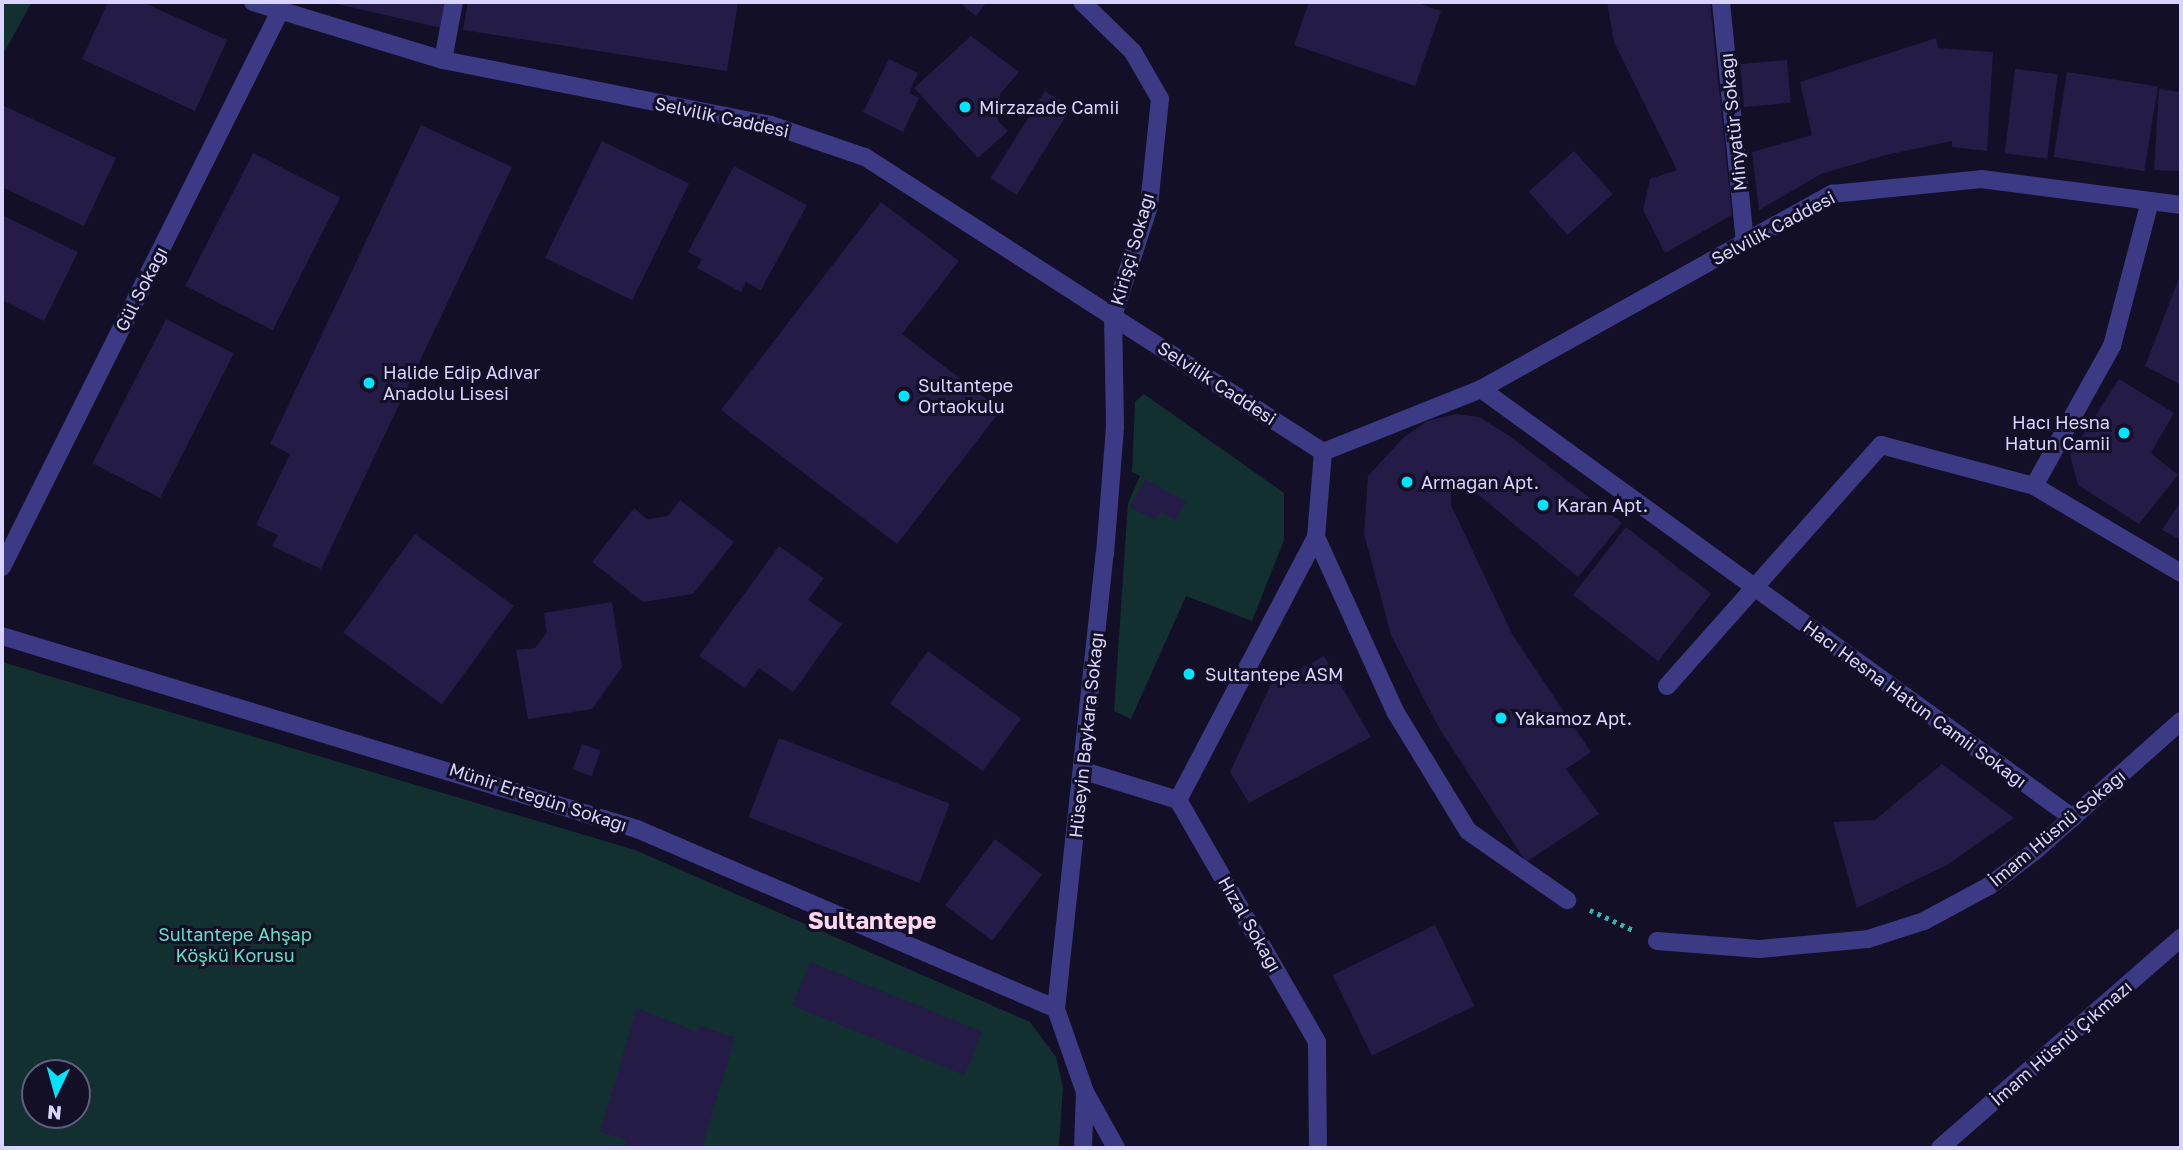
<!DOCTYPE html>
<html>
<head>
<meta charset="utf-8">
<style>
  body { margin:0 }
  #map { position:relative; width:2183px; height:1150px; overflow:hidden; background:#130f26; font-family:"Golos Text",sans-serif }
  div>[style] { position:absolute }
  .green>* { inset:0; background:#12302f }
  .building>* { inset:0; background:#241b47; transform-origin:0 0 }
  .path>* { height:4.5px; margin-top:-2.25px; transform-origin:0; background:repeating-linear-gradient(90deg,#2fb8b0 0 3.5px,transparent 0 8.5px) }
  .minor>* { height:18px; margin:-9px; padding:0 9px; transform-origin:9px; border-radius:9px; background:#3d3a85 }
  .tertiary>* { height:18px; margin:-9px; padding:0 9px; transform-origin:9px; border-radius:9px; background:#3d3a85 }
  .dots>* { width:19px; height:19px; translate:-50% -50%; box-sizing:border-box; border:4px solid #130f26; border-radius:50% }
  span { translate:-50% -50%; white-space:nowrap; text-align:center; line-height:1.15; -webkit-text-stroke:6px #130f26; paint-order:stroke }
  .poi-label { font-size:18px; color:#d9d4ff }
  .left { translate:0 -50%; text-align:left }
  .right { translate:-100% -50%; text-align:right }
  .street-label { font-size:18px; color:#d9d4ff }
  .park-label { font-size:18px; color:#5fe0c0 }
  .district-label { font-size:24px; color:#ffd6f0; font-weight:700 }
  .frame { position:absolute; inset:0; border:4px solid #d9d4ff; pointer-events:none }
  .north { position:absolute; left:21px; top:1059px; width:70px; height:70px; box-sizing:border-box; background:#130f26; border:2px solid #625e7d; border-radius:50%; rotate:185deg; font-size:19px; font-weight:700; line-height:28px; text-align:center; color:#d9d4ff }
  .north::after { content:''; display:block; margin:auto; width:24px; height:32px; background:#00e5ff; clip-path:polygon(50% 0,100% 100%,50% 72%,0 100%) }
</style>
</head>
<body>
<div id="map">
  <div class="green">
    <i style="clip-path:polygon(2px 2px,32px 2px,2px 56px)"></i>
    <i style="clip-path:polygon(1144px 394px,1284px 493px,1284px 540px,1252px 621px,1186px 596px,1131px 719px,1114px 711px,1128px 503px,1140px 476px,1132px 472px,1135px 402px)"></i>
    <i style="clip-path:polygon(evenodd,2px 662px,635px 850px,1030px 1022px,1056px 1057px,1063px 1087px,1059px 1148px,2px 1148px,2px 662px,35px 1073px,77px 1073px,77px 1115px,35px 1115px,35px 1073px)"></i>
  </div>
  <div class="building">
    <i style="clip-path:polygon(108px 2px,142px 2px,227px 40px,195px 111px,82px 59px)"></i>
    <i style="clip-path:polygon(329px 2px,447px 2px,441px 28px)"></i>
    <i style="clip-path:polygon(468px 2px,738px 2px,727px 71px,463px 30px)"></i>
    <i style="clip-path:polygon(959px 2px,987px 2px,976px 16px)"></i>
    <i style="clip-path:polygon(1309px 2px,1415px 2px,1441px 11px,1415px 86px,1294px 45px)"></i>
    <i style="clip-path:polygon(1607px 2px,1710px 2px,1732px 215px,1665px 253px,1643px 210px,1650px 179px,1677px 170px,1614px 42px)"></i>
    <i style="clip-path:polygon(971px 36px,1019px 72px,1000px 94px,998px 121px,1008px 131px,978px 158px,914px 88px)"></i>
    <i style="clip-path:polygon(1936px 38px,1938px 48px,1993px 52px,1987px 151px,1952px 147px,1952px 141px,1886px 155px,1821px 174px,1759px 210px,1752px 152px,1812px 135px,1800px 82px)"></i>
    <i style="clip-path:polygon(889px 59px,918px 73px,909px 93px,919px 98px,903px 132px,863px 112px)"></i>
    <i style="left:1787px;top:60px;width:43px;height:47px;rotate:85deg"></i>
    <i style="left:2015px;top:69px;width:43px;height:85px;rotate:7deg"></i>
    <i style="left:2067px;top:72px;width:92px;height:86px;rotate:9deg"></i>
    <i style="clip-path:polygon(2159px 89px,2181px 92px,2181px 171px,2154px 170px)"></i>
    <i style="left:1045px;top:91px;width:31px;height:103px;rotate:32deg"></i>
    <i style="clip-path:polygon(2px 105px,116px 158px,84px 226px,2px 187px)"></i>
    <i style="clip-path:polygon(421px 125px,512px 167px,321px 569px,272px 546px,278px 535px,256px 525px,290px 454px,270px 444px)"></i>
    <i style="left:602px;top:141px;width:97px;height:130px;rotate:26deg"></i>
    <i style="left:1574px;top:151px;width:58px;height:61px;rotate:48deg"></i>
    <i style="left:253px;top:153px;width:98px;height:149px;rotate:27deg"></i>
    <i style="clip-path:polygon(734px 166px,807px 205px,761px 290px,746px 282px,741px 292px,697px 268px,702px 259px,688px 252px)"></i>
    <i style="clip-path:polygon(881px 202px,959px 261px,902px 334px,1001px 410px,897px 544px,721px 410px)"></i>
    <i style="clip-path:polygon(2px 215px,78px 252px,44px 321px,2px 300px)"></i>
    <i style="clip-path:polygon(2181px 273px,2181px 385px,2145px 366px)"></i>
    <i style="left:166px;top:319px;width:76px;height:162px;rotate:27deg"></i>
    <i style="clip-path:polygon(2119px 379px,2174px 413px,2151px 453px,2178px 475px,2139px 524px,2078px 485px,2070px 455px)"></i>
    <i style="clip-path:polygon(1456px 414px,1479px 417px,1511px 437px,1622px 523px,1578px 577px,1470px 488px,1460px 482px,1451px 488px,1451px 505px,1512px 634px,1591px 752px,1566px 769px,1599px 814px,1526px 862px,1439px 728px,1391px 635px,1364px 534px,1368px 476px,1403px 438px,1427px 421px)"></i>
    <i style="clip-path:polygon(1145px 479px,1186px 502px,1176px 520px,1160px 512px,1155px 520px,1130px 507px)"></i>
    <i style="clip-path:polygon(680px 500px,734px 542px,693px 594px,643px 602px,592px 562px,634px 508px,647px 519px,668px 516px)"></i>
    <i style="clip-path:polygon(2181px 502px,2181px 540px,2162px 530px)"></i>
    <i style="left:1626px;top:527px;width:108px;height:86px;rotate:38deg"></i>
    <i style="left:415px;top:534px;width:122px;height:122px;rotate:36deg"></i>
    <i style="clip-path:polygon(779px 546px,824px 578px,808px 600px,842px 624px,793px 692px,759px 668px,745px 688px,699px 656px)"></i>
    <i style="clip-path:polygon(612px 602px,622px 667px,592px 709px,528px 719px,516px 650px,535px 648px,547px 632px,544px 613px)"></i>
    <i style="left:928px;top:651px;width:115px;height:65px;rotate:36deg"></i>
    <i style="clip-path:polygon(1324px 656px,1371px 737px,1249px 803px,1230px 772px,1270px 686px)"></i>
    <i style="left:779px;top:738px;width:183px;height:85px;rotate:21deg"></i>
    <i style="left:582px;top:744px;width:20px;height:27px;rotate:20deg"></i>
    <i style="clip-path:polygon(1942px 764px,2014px 818px,1947px 865px,1857px 908px,1833px 822px,1875px 820px)"></i>
    <i style="left:995px;top:839px;width:59px;height:83px;rotate:37deg"></i>
    <i style="left:1435px;top:925px;width:90px;height:114px;rotate:64deg"></i>
    <i style="left:810px;top:962px;width:186px;height:47px;rotate:22deg"></i>
    <i style="clip-path:polygon(637px 1008px,697px 1032px,699px 1026px,735px 1037px,702px 1148px,627px 1148px,624px 1139px,600px 1132px)"></i>
  </div>
  <div class="path">
    <i style="left:1590px;top:910px;width:47px;rotate:24.9deg"></i>
  </div>
  <div class="minor">
    <i style="left:1082px;top:2px;width:71px;rotate:44.4deg"></i>
    <i style="left:1133px;top:52px;width:54px;rotate:60.1deg"></i>
    <i style="left:1160px;top:99px;width:108px;rotate:95.9deg"></i>
    <i style="left:1149px;top:206px;width:116px;rotate:108.1deg"></i>
    <i style="left:443px;top:60px;width:59px;rotate:-79.3deg"></i>
    <i style="left:1481px;top:389px;width:731px;rotate:35.93deg"></i>
    <i style="left:1323px;top:452px;width:85px;rotate:94.7deg"></i>
    <i style="left:1316px;top:537px;width:193px;rotate:65.6deg"></i>
    <i style="left:1396px;top:713px;width:138px;rotate:58.6deg"></i>
    <i style="left:1468px;top:831px;width:121px;rotate:34.9deg"></i>
    <i style="left:2034px;top:486px;width:160px;rotate:-60.9deg"></i>
    <i style="left:2112px;top:346px;width:150px;rotate:-75.3deg"></i>
    <i style="left:2px;top:567px;width:622px;rotate:-63.43deg"></i>
    <i style="left:2px;top:636px;width:664px;rotate:16.91deg"></i>
    <i style="left:637px;top:829px;width:456px;rotate:23.2deg"></i>
    <i style="left:1667px;top:686px;width:322px;rotate:-48.4deg"></i>
    <i style="left:1881px;top:445px;width:158px;rotate:15deg"></i>
    <i style="left:2034px;top:486px;width:171px;rotate:30.6deg"></i>
    <i style="left:1084px;top:771px;width:98px;rotate:17.1deg"></i>
    <i style="left:1178px;top:800px;width:279px;rotate:60.1deg"></i>
    <i style="left:1317px;top:1042px;width:106px;rotate:89.5deg"></i>
    <i style="left:1178px;top:800px;width:297px;rotate:-62.3deg"></i>
    <i style="left:1657px;top:941px;width:102px;rotate:4.5deg"></i>
    <i style="left:1759px;top:949px;width:109px;rotate:-5.2deg"></i>
    <i style="left:1868px;top:939px;width:59px;rotate:-17.8deg"></i>
    <i style="left:1924px;top:921px;width:74px;rotate:-28.3deg"></i>
    <i style="left:1989px;top:886px;width:58px;rotate:-37.3deg"></i>
    <i style="left:2035px;top:851px;width:195px;rotate:-41.7deg"></i>
    <i style="left:1085px;top:1092px;width:64px;rotate:61deg"></i>
    <i style="left:1940px;top:1148px;width:320px;rotate:-41.1deg"></i>
  </div>
  <div class="tertiary">
    <i style="left:253px;top:2px;width:199px;rotate:17deg"></i>
    <i style="left:443px;top:60px;width:334px;rotate:11.2deg"></i>
    <i style="left:771px;top:125px;width:99px;rotate:18.8deg"></i>
    <i style="left:865px;top:157px;width:545px;rotate:32.79deg"></i>
    <i style="left:1323px;top:452px;width:170px;rotate:-21.7deg"></i>
    <i style="left:1481px;top:389px;width:402px;rotate:-29.1deg"></i>
    <i style="left:1832px;top:194px;width:150px;rotate:-5.7deg"></i>
    <i style="left:1981px;top:179px;width:202px;rotate:7.4deg"></i>
    <i style="left:1721px;top:2px;width:240px;rotate:84.3deg"></i>
    <i style="left:1083px;top:1148px;width:56px;rotate:-88deg"></i>
    <i style="left:1085px;top:1092px;width:88px;rotate:-109.3deg"></i>
    <i style="left:1056px;top:1009px;width:458px;rotate:-83.9deg"></i>
    <i style="left:1105px;top:554px;width:127px;rotate:-85.5deg"></i>
    <i style="left:1115px;top:427px;width:111px;rotate:-91deg"></i>
  </div>
  <div class="dots">
    <i style="left:965px;top:107px;background:#00e5ff"></i>
    <i style="left:369px;top:383px;background:#00e5ff"></i>
    <i style="left:904px;top:396px;background:#00e5ff"></i>
    <i style="left:2124px;top:433px;background:#00e5ff"></i>
    <i style="left:1407px;top:482px;background:#00e5ff"></i>
    <i style="left:1543px;top:505px;background:#00e5ff"></i>
    <i style="left:1189px;top:674px;background:#00e5ff"></i>
    <i style="left:1501px;top:718px;background:#00e5ff"></i>
  </div>
  <div class="poi-label">
    <span class="left" style="left:979px;top:107px">Mirzazade Camii</span>
    <span class="left" style="left:383px;top:383px">Halide Edip Adıvar<br>Anadolu Lisesi</span>
    <span class="left" style="left:918px;top:396px">Sultantepe<br>Ortaokulu</span>
    <span class="right" style="left:2110px;top:433px">Hacı Hesna<br>Hatun Camii</span>
    <span class="left" style="left:1421px;top:482px">Armağan Apt.</span>
    <span class="left" style="left:1557px;top:505px">Karan Apt.</span>
    <span class="left" style="left:1205px;top:674px">Sultantepe ASM</span>
    <span class="left" style="left:1515px;top:718px">Yakamoz Apt.</span>
  </div>
  <div class="street-label">
    <span style="left:722px;top:117px;rotate:12deg">Selvilik Caddesi</span>
    <span style="left:1733px;top:122px;rotate:-96deg">Minyatür Sokağı</span>
    <span style="left:1773px;top:228px;rotate:-28deg">Selvilik Caddesi</span>
    <span style="left:1132px;top:249px;rotate:-74deg">Kirişçi Sokağı</span>
    <span style="left:141px;top:289px;rotate:-63deg">Gül Sokağı</span>
    <span style="left:1217px;top:383px;rotate:33deg">Selvilik Caddesi</span>
    <span style="left:1915px;top:704px;rotate:36deg">Hacı Hesna Hatun Camii Sokağı</span>
    <span style="left:1086px;top:735px;rotate:-84deg">Hüseyin Baykara Sokağı</span>
    <span style="left:538px;top:797px;rotate:18deg">Münir Ertegün Sokağı</span>
    <span style="left:2057px;top:828px;rotate:-40deg">İmam Hüsnü Sokağı</span>
    <span style="left:1250px;top:924px;rotate:60deg">Hızal Sokağı</span>
    <span style="left:2061px;top:1043px;rotate:-41deg">İmam Hüsnü Çıkmazı</span>
  </div>
  <div class="park-label">
    <span style="left:235px;top:945px">Sultantepe Ahşap<br>Köşkü Korusu</span>
  </div>
  <div class="district-label">
    <span style="left:872px;top:920px">Sultantepe</span>
  </div>
  <div class="frame"></div>
  <div class="north">N</div>
</div>
</body>
</html>
